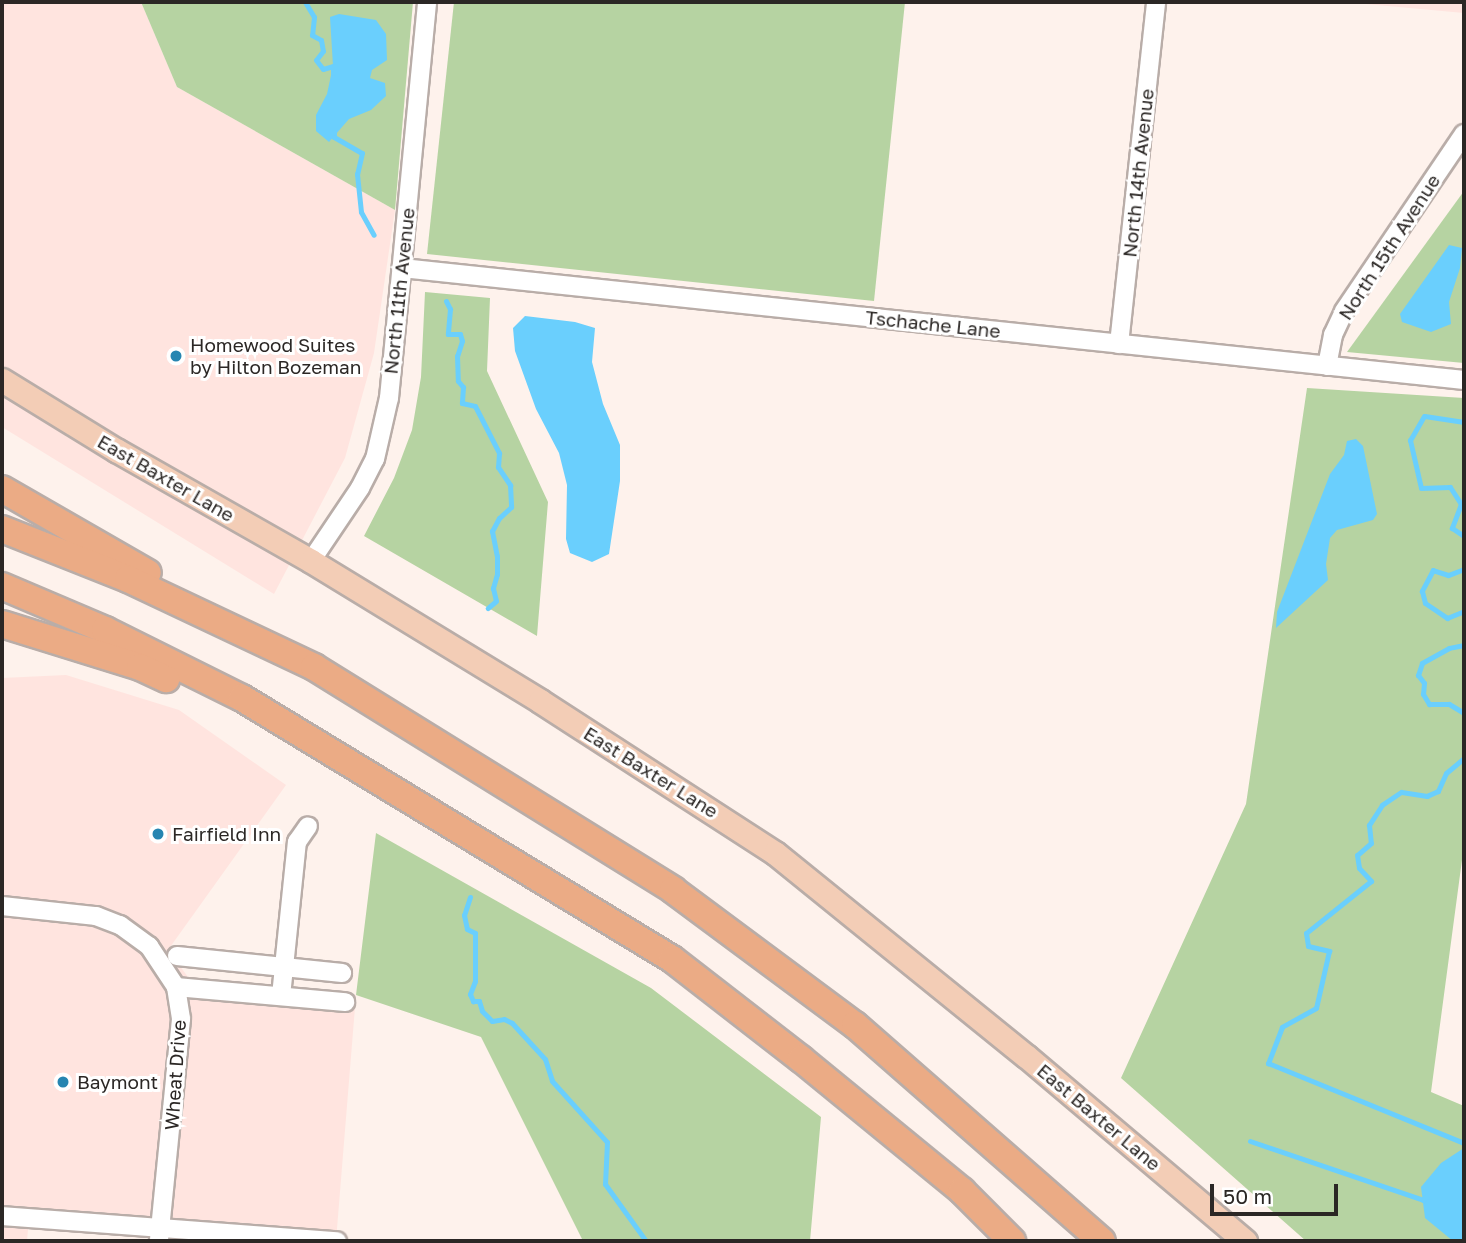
<!DOCTYPE html>
<html>
<head>
<meta charset="utf-8">
<style>
  body { margin:0 }
  #map { position:relative; width:1466px; height:1243px; overflow:hidden; background:#fef2ec; font-family:"Golos Text",sans-serif }
  div>[style] { position:absolute }
  .commercial>* { inset:0; background:#ffe4df }
  .green>* { inset:0; background:#b6d3a2 }
  .water>* { inset:0; background:#6acffd }
  .stream>* { height:5px; margin:-2.5px; padding:0 2.5px; transform-origin:2.5px; border-radius:2.5px; background:#6acffd }
  .roads { filter:drop-shadow(2px 0 #b9ada8) drop-shadow(-2px 0 #b9ada8) drop-shadow(0 2px #b9ada8) drop-shadow(0 -2px #b9ada8) }
  .minor>* { height:18px; margin:-9px; padding:0 9px; transform-origin:9px; border-radius:9px; background:#fff }
  .major>* { height:23px; margin:-11.5px; padding:0 11.5px; transform-origin:11.5px; border-radius:11.5px; background:#f3cdb6 }
  .highway>* { height:26px; margin:-13px; padding:0 13px; transform-origin:13px; border-radius:13px; background:#ebab85 }
  .dots>* { width:19px; height:19px; translate:-50% -50%; box-sizing:border-box; border:4px solid #fff; border-radius:50% }
  span { translate:-50% -50%; white-space:nowrap; text-align:center; line-height:1.15; -webkit-text-stroke:6px #fff; paint-order:stroke }
  .street-label { font-size:19px; color:#2b2725 }
  .poi-label { font-size:19px; color:#2b2725 }
  .left { translate:0 -50%; text-align:left }
  .frame { position:absolute; inset:0; border:4px solid #2b2725; pointer-events:none }
  .scale { position:absolute; left:1210px; top:1184px; width:128px; height:32px; box-sizing:border-box; border:4px solid #2b2725; border-top:0; padding-left:9px; font-size:21px; line-height:24px; white-space:nowrap; color:#2b2725; -webkit-text-stroke:5px #fff; paint-order:stroke }
</style>
</head>
<body>
<div id="map">
  <div class="commercial">
    <i style="clip-path:polygon(2px 2px,141px 2px,177px 87px,395px 210px,374px 353px,345px 458px,274px 594px,2px 427px)"></i>
    <i style="clip-path:polygon(1344px 2px,1464px 2px,1464px 13px)"></i>
    <i style="clip-path:polygon(66px 675px,179px 710px,286px 785px,168px 950px,188px 977px,356px 995px,336px 1241px,29px 1218px,27px 1241px,2px 1241px,2px 678px)"></i>
  </div>
  <div class="green">
    <i style="clip-path:polygon(141px 2px,413px 2px,395px 210px,177px 87px)"></i>
    <i style="clip-path:polygon(454px 2px,905px 2px,874px 301px,427px 254px)"></i>
    <i style="clip-path:polygon(1464px 191px,1464px 363px,1347px 352px)"></i>
    <i style="clip-path:polygon(425px 292px,490px 298px,487px 371px,548px 502px,537px 636px,364px 536px,394px 478px,412px 430px,421px 377px)"></i>
    <i style="clip-path:polygon(1307px 388px,1464px 398px,1464px 845px,1431px 1092px,1464px 1106px,1464px 1241px,1306px 1241px,1121px 1078px,1246px 804px)"></i>
    <i style="clip-path:polygon(376px 833px,651px 988px,821px 1117px,810px 1241px,583px 1241px,481px 1037px,356px 995px)"></i>
  </div>
  <div class="water">
    <i style="clip-path:polygon(339px 14px,376px 20px,386px 34px,387px 60px,372px 70px,370px 78px,385px 83px,386px 96px,371px 110px,349px 119px,329px 142px,316px 131px,316px 115px,327px 94px,333px 66px,330px 17px)"></i>
    <i style="clip-path:polygon(1449px 245px,1462px 248px,1460px 268px,1449px 302px,1451px 324px,1431px 332px,1402px 322px,1400px 314px)"></i>
    <i style="clip-path:polygon(525px 316px,575px 322px,595px 328px,592px 362px,603px 404px,620px 445px,620px 481px,609px 554px,592px 562px,570px 553px,566px 539px,567px 485px,559px 453px,536px 409px,515px 351px,513px 328px)"></i>
    <i style="clip-path:polygon(1356px 439px,1363px 446px,1377px 514px,1373px 520px,1337px 530px,1330px 538px,1326px 564px,1328px 580px,1276px 628px,1277px 612px,1330px 474px,1344px 455px,1347px 441px)"></i>
    <i style="clip-path:polygon(1464px 1148px,1464px 1241px,1453px 1241px,1425px 1218px,1421px 1187px,1441px 1163px)"></i>
  </div>
  <div class="stream">
    <i style="left:305px;top:2px;width:17px;rotate:59deg"></i>
    <i style="left:314px;top:17px;width:18px;rotate:96deg"></i>
    <i style="left:312px;top:35px;width:10px;rotate:29deg"></i>
    <i style="left:321px;top:40px;width:11px;rotate:80deg"></i>
    <i style="left:323px;top:51px;width:11px;rotate:128deg"></i>
    <i style="left:316px;top:60px;width:11px;rotate:52deg"></i>
    <i style="left:323px;top:69px;width:10px;rotate:-17deg"></i>
    <i style="left:333px;top:66px;width:7px;rotate:90deg"></i>
    <i style="left:334px;top:132px;width:5px;rotate:90deg"></i>
    <i style="left:334px;top:137px;width:32px;rotate:30deg"></i>
    <i style="left:362px;top:153px;width:22px;rotate:103deg"></i>
    <i style="left:357px;top:174px;width:38px;rotate:84deg"></i>
    <i style="left:361px;top:212px;width:26px;rotate:61deg"></i>
    <i style="left:446px;top:301px;width:9px;rotate:63deg"></i>
    <i style="left:450px;top:309px;width:25px;rotate:95deg"></i>
    <i style="left:448px;top:334px;width:12px"></i>
    <i style="left:460px;top:334px;width:7px;rotate:74deg"></i>
    <i style="left:462px;top:341px;width:16px;rotate:108deg"></i>
    <i style="left:457px;top:356px;width:25px;rotate:88deg"></i>
    <i style="left:458px;top:381px;width:8px;rotate:50deg"></i>
    <i style="left:463px;top:387px;width:16px;rotate:94deg"></i>
    <i style="left:462px;top:403px;width:13px;rotate:13deg"></i>
    <i style="left:475px;top:406px;width:53px;rotate:62.9deg"></i>
    <i style="left:499px;top:453px;width:14px;rotate:94deg"></i>
    <i style="left:498px;top:467px;width:22px;rotate:56deg"></i>
    <i style="left:510px;top:485px;width:22px;rotate:87deg"></i>
    <i style="left:511px;top:507px;width:16px;rotate:137deg"></i>
    <i style="left:499px;top:518px;width:15px;rotate:118deg"></i>
    <i style="left:492px;top:531px;width:25px;rotate:79deg"></i>
    <i style="left:497px;top:556px;width:18px;rotate:90deg"></i>
    <i style="left:497px;top:574px;width:15px;rotate:106deg"></i>
    <i style="left:493px;top:588px;width:13px;rotate:77deg"></i>
    <i style="left:496px;top:601px;width:11px;rotate:139deg"></i>
    <i style="left:1464px;top:422px;width:40px;rotate:-171.5deg"></i>
    <i style="left:1424px;top:416px;width:28px;rotate:120deg"></i>
    <i style="left:1410px;top:440px;width:49px;rotate:77.1deg"></i>
    <i style="left:1421px;top:488px;width:29px;rotate:-2deg"></i>
    <i style="left:1450px;top:487px;width:20px;rotate:57deg"></i>
    <i style="left:1461px;top:504px;width:26px;rotate:111deg"></i>
    <i style="left:1452px;top:528px;width:14px;rotate:34deg"></i>
    <i style="left:1464px;top:569px;width:17px;rotate:159deg"></i>
    <i style="left:1448px;top:575px;width:16px;rotate:-162deg"></i>
    <i style="left:1433px;top:570px;width:24px;rotate:118deg"></i>
    <i style="left:1422px;top:591px;width:12px;rotate:76deg"></i>
    <i style="left:1425px;top:603px;width:27px;rotate:34deg"></i>
    <i style="left:1447px;top:618px;width:18px;rotate:-22deg"></i>
    <i style="left:1464px;top:645px;width:15px;rotate:169deg"></i>
    <i style="left:1449px;top:648px;width:31px;rotate:151deg"></i>
    <i style="left:1422px;top:663px;width:13px;rotate:108deg"></i>
    <i style="left:1418px;top:675px;width:10px;rotate:53deg"></i>
    <i style="left:1424px;top:683px;width:11px;rotate:95deg"></i>
    <i style="left:1423px;top:694px;width:12px;rotate:59deg"></i>
    <i style="left:1429px;top:704px;width:20px"></i>
    <i style="left:1449px;top:704px;width:17px;rotate:31deg"></i>
    <i style="left:1464px;top:758px;width:23px;rotate:140deg"></i>
    <i style="left:1446px;top:773px;width:20px;rotate:114deg"></i>
    <i style="left:1438px;top:791px;width:12px;rotate:156deg"></i>
    <i style="left:1427px;top:796px;width:26px;rotate:-171deg"></i>
    <i style="left:1401px;top:792px;width:23px;rotate:146deg"></i>
    <i style="left:1382px;top:805px;width:24px;rotate:123deg"></i>
    <i style="left:1369px;top:825px;width:18px;rotate:84deg"></i>
    <i style="left:1371px;top:843px;width:18px;rotate:139deg"></i>
    <i style="left:1357px;top:855px;width:13px;rotate:81deg"></i>
    <i style="left:1359px;top:868px;width:18px;rotate:47deg"></i>
    <i style="left:1371px;top:881px;width:83px;rotate:141.3deg"></i>
    <i style="left:1306px;top:933px;width:13px;rotate:81deg"></i>
    <i style="left:1308px;top:946px;width:22px;rotate:13deg"></i>
    <i style="left:1329px;top:951px;width:58px;rotate:102.8deg"></i>
    <i style="left:1316px;top:1008px;width:39px;rotate:151deg"></i>
    <i style="left:1282px;top:1027px;width:39px;rotate:111deg"></i>
    <i style="left:1268px;top:1063px;width:212px;rotate:22.2deg"></i>
    <i style="left:470px;top:897px;width:19px;rotate:108deg"></i>
    <i style="left:464px;top:915px;width:14px;rotate:78deg"></i>
    <i style="left:467px;top:929px;width:9px;rotate:27deg"></i>
    <i style="left:475px;top:933px;width:48px;rotate:90deg"></i>
    <i style="left:475px;top:981px;width:14px;rotate:111deg"></i>
    <i style="left:470px;top:994px;width:8px;rotate:67deg"></i>
    <i style="left:473px;top:1001px;width:6px"></i>
    <i style="left:479px;top:1001px;width:10px;rotate:73deg"></i>
    <i style="left:482px;top:1011px;width:14px;rotate:45deg"></i>
    <i style="left:492px;top:1021px;width:12px;rotate:-9deg"></i>
    <i style="left:504px;top:1019px;width:9px;rotate:27deg"></i>
    <i style="left:512px;top:1023px;width:49px;rotate:47.5deg"></i>
    <i style="left:545px;top:1059px;width:23px;rotate:72deg"></i>
    <i style="left:552px;top:1081px;width:82px;rotate:48deg"></i>
    <i style="left:607px;top:1142px;width:42px;rotate:92.7deg"></i>
    <i style="left:605px;top:1184px;width:70px;rotate:54.3deg"></i>
    <i style="left:1250px;top:1141px;width:183px;rotate:18.8deg"></i>
    <i style="left:1423px;top:1200px;width:6px;rotate:-45deg"></i>
  </div>
  <div class="roads">
    <div class="minor">
      <i style="left:402px;top:268px;width:1068px;rotate:6.02deg"></i>
      <i style="left:1119px;top:344px;width:344px;rotate:-83.8deg"></i>
      <i style="left:1327px;top:366px;width:32px;rotate:-79deg"></i>
      <i style="left:1333px;top:335px;width:26px;rotate:-65deg"></i>
      <i style="left:1344px;top:311px;width:214px;rotate:-55.9deg"></i>
      <i style="left:311px;top:561px;width:88px;rotate:-56.1deg"></i>
      <i style="left:360px;top:488px;width:33px;rotate:-63deg"></i>
      <i style="left:375px;top:459px;width:63px;rotate:-77.1deg"></i>
      <i style="left:389px;top:398px;width:398px;rotate:-84.5deg"></i>
      <i style="left:2px;top:906px;width:95px;rotate:6.1deg"></i>
      <i style="left:96px;top:916px;width:26px;rotate:21deg"></i>
      <i style="left:120px;top:925px;width:36px;rotate:36deg"></i>
      <i style="left:149px;top:946px;width:49px;rotate:56.6deg"></i>
      <i style="left:176px;top:987px;width:32px;rotate:81deg"></i>
      <i style="left:181px;top:1019px;width:223px;rotate:95.7deg"></i>
      <i style="left:177px;top:956px;width:166px;rotate:5.9deg"></i>
      <i style="left:176px;top:987px;width:170px;rotate:5.1deg"></i>
      <i style="left:281px;top:996px;width:155px;rotate:-84.1deg"></i>
      <i style="left:297px;top:842px;width:19px;rotate:-55deg"></i>
      <i style="left:2px;top:1216px;width:336px;rotate:4.3deg"></i>
    </div>
    <div class="major">
      <i style="left:2px;top:380px;width:134px;rotate:31.6deg"></i>
      <i style="left:116px;top:450px;width:224px;rotate:29.6deg"></i>
      <i style="left:311px;top:561px;width:268px;rotate:31.4deg"></i>
      <i style="left:540px;top:701px;width:280px;rotate:32.9deg"></i>
      <i style="left:775px;top:853px;width:323px;rotate:39deg"></i>
      <i style="left:1026px;top:1056px;width:287px;rotate:40.2deg"></i>
    </div>
    <div class="highway">
      <i style="left:2px;top:489px;width:168px;rotate:29.9deg"></i>
      <i style="left:2px;top:529px;width:136px;rotate:21.6deg"></i>
      <i style="left:128px;top:579px;width:206px;rotate:25.3deg"></i>
      <i style="left:314px;top:667px;width:423px;rotate:31.8deg"></i>
      <i style="left:673px;top:890px;width:227px;rotate:36.6deg"></i>
      <i style="left:855px;top:1025px;width:328px;rotate:41.2deg"></i>
      <i style="left:2px;top:586px;width:112px;rotate:23.1deg"></i>
      <i style="left:105px;top:630px;width:153px;rotate:26.4deg"></i>
      <i style="left:242px;top:698px;width:503px;rotate:31.26deg"></i>
      <i style="left:672px;top:959px;width:163px;rotate:37.8deg"></i>
      <i style="left:801px;top:1059px;width:208px;rotate:39.3deg"></i>
      <i style="left:962px;top:1191px;width:71px;rotate:45deg"></i>
      <i style="left:2px;top:624px;width:145px;rotate:17.3deg"></i>
      <i style="left:140px;top:667px;width:29px;rotate:25deg"></i>
    </div>
  </div>
  <div class="dots">
    <i style="left:176px;top:356px;background:#2685b1"></i>
    <i style="left:158px;top:834px;background:#2685b1"></i>
    <i style="left:63px;top:1082px;background:#2685b1"></i>
  </div>
  <div class="street-label">
    <span style="left:1138px;top:173px;rotate:-84deg">North 14th Avenue</span>
    <span style="left:1389px;top:247px;rotate:-57deg">North 15th Avenue</span>
    <span style="left:399px;top:291px;rotate:-84deg">North 11th Avenue</span>
    <span style="left:933px;top:324px;rotate:6deg">Tschache Lane</span>
    <span style="left:166px;top:478px;rotate:30deg">East Baxter Lane</span>
    <span style="left:651px;top:772px;rotate:32deg">East Baxter Lane</span>
    <span style="left:175px;top:1075px;rotate:-86deg">Wheat Drive</span>
    <span style="left:1099px;top:1117px;rotate:40deg">East Baxter Lane</span>
  </div>
  <div class="poi-label">
    <span class="left" style="left:190px;top:356px">Homewood Suites<br>by Hilton Bozeman</span>
    <span class="left" style="left:172px;top:834px">Fairfield Inn</span>
    <span class="left" style="left:77px;top:1082px">Baymont</span>
  </div>
  <div class="frame"></div>
  <div class="scale">50 m</div>
</div>
</body>
</html>
